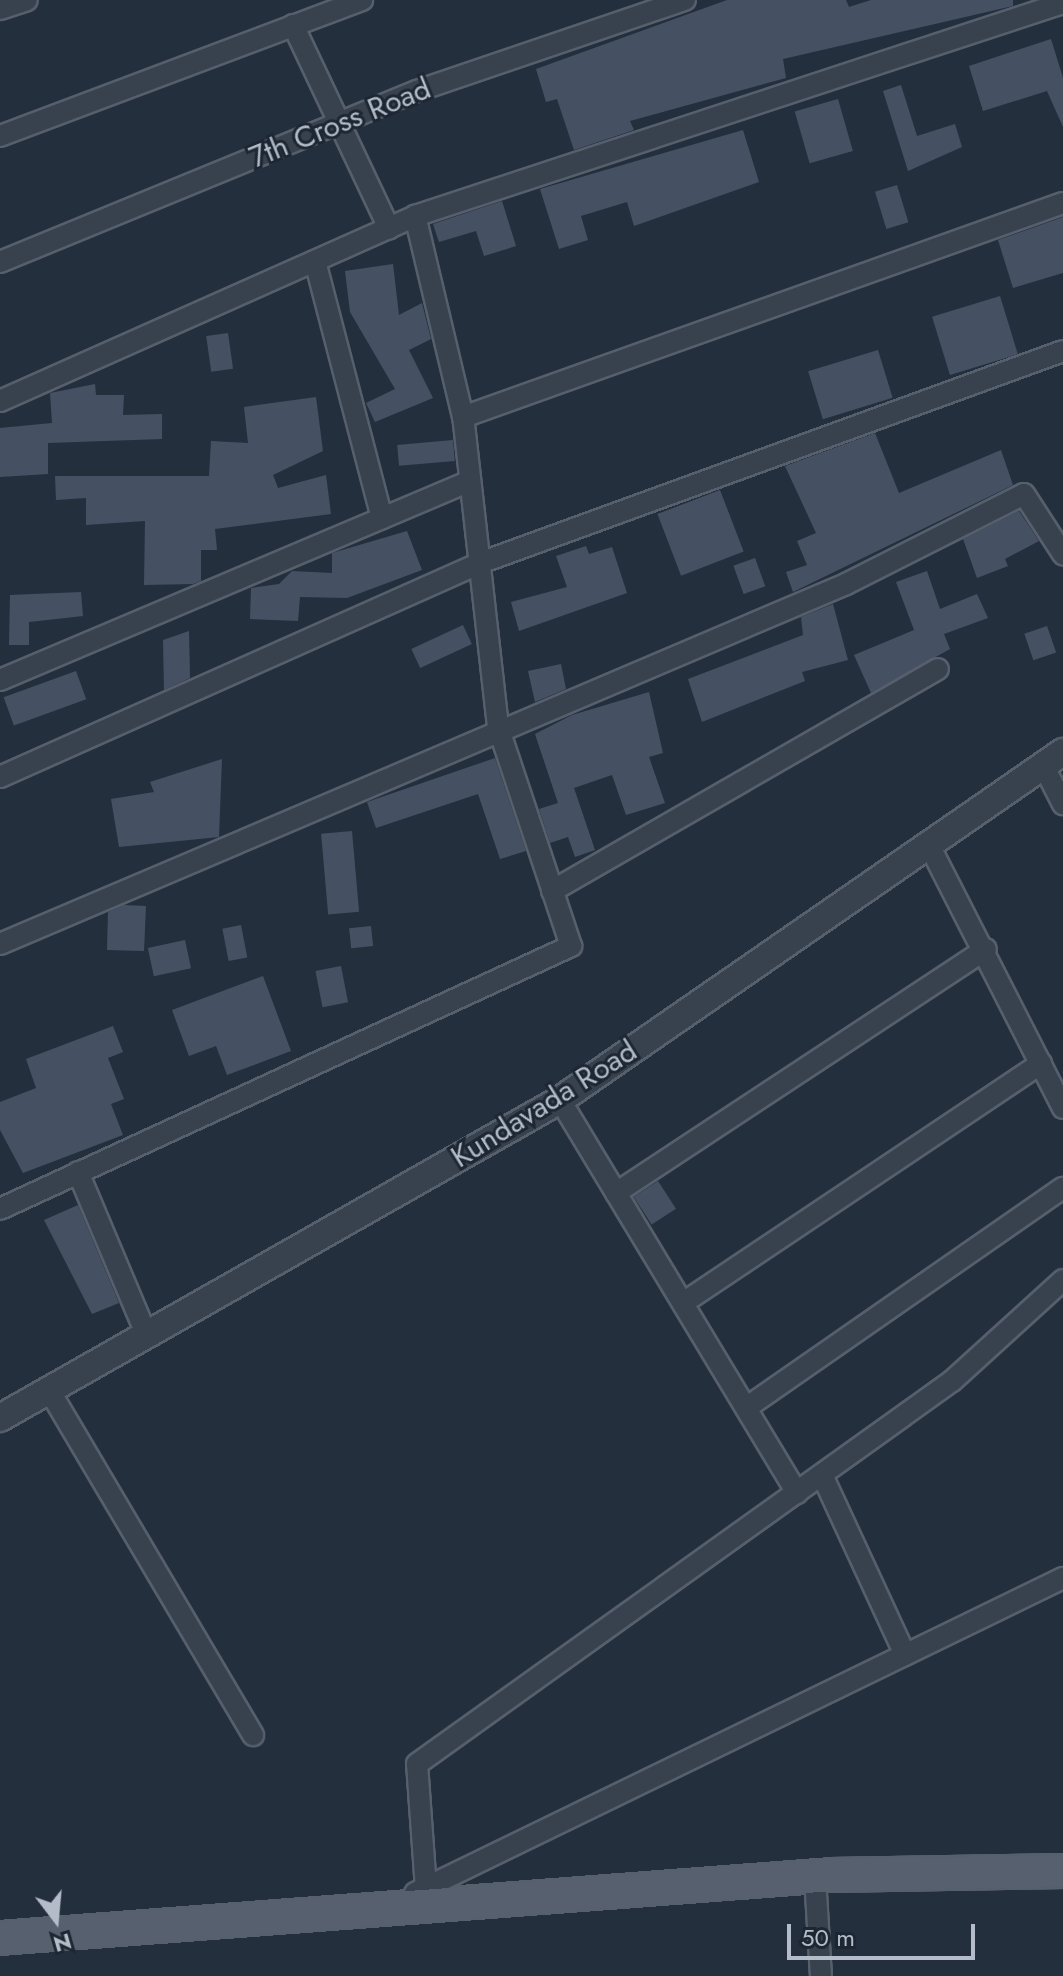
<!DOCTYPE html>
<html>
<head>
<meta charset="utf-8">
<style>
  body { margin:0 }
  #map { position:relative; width:1063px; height:1976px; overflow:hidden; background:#242f3e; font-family:Jost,sans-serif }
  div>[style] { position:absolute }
  .building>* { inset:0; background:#455162; transform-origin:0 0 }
  .roads { filter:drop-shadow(2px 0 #565f6c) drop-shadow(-2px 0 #565f6c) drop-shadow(0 2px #565f6c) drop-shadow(0 -2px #565f6c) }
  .minor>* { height:20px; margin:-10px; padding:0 10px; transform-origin:10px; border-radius:10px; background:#38414e }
  .tertiary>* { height:26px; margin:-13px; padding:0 13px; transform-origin:13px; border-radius:13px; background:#38414e }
  .primary>* { height:32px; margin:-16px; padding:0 16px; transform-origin:16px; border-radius:16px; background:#56606e }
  span { translate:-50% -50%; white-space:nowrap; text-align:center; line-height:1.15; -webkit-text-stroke:6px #1d2633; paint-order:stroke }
  .street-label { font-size:30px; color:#b4bcc9 }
  .north { position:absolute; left:16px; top:1880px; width:80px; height:80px; -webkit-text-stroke:6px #1d2633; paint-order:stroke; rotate:164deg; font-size:22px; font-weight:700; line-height:32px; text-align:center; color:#b4bcc9 }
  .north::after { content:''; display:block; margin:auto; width:28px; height:36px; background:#b4bcc9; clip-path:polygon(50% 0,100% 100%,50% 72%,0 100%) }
  .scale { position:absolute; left:787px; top:1924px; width:188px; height:36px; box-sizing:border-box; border:4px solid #b4bcc9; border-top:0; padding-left:10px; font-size:24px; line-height:28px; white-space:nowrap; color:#b4bcc9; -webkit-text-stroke:6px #1d2633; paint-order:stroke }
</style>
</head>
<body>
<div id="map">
  <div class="building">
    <i style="clip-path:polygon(727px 0,846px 0,849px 7px,871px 0,1013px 0,1013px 6px,783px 59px,786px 78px,630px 121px,634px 130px,574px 150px,557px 99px,546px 102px,536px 69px)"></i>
    <i style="clip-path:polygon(1051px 39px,1063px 78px,1063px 127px,1047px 91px,983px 111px,969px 66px)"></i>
    <i style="clip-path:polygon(901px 85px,917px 136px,955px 124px,962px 147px,908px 171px,883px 91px)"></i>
    <i style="left:838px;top:99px;width:54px;height:45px;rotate:74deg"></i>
    <i style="clip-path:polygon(743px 130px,759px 182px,634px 226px,627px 202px,581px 216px,588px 240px,559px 249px,540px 189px)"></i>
    <i style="left:897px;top:185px;width:39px;height:23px;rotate:73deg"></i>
    <i style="clip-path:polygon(502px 201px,516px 246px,484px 256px,476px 231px,439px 242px,433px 224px)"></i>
    <i style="clip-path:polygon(1063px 217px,1063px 273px,1013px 288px,998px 240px)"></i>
    <i style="clip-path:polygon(393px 264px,399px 315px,422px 303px,431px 339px,409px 350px,433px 398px,375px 422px,366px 403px,395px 389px,350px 312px,345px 271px)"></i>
    <i style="left:1000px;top:296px;width:61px;height:71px;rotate:73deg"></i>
    <i style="left:228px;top:333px;width:36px;height:22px;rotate:82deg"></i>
    <i style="left:878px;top:350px;width:50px;height:73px;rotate:73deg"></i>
    <i style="clip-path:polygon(95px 384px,96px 395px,124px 395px,123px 415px,162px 414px,162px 439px,48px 443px,48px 474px,0 477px,0 428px,52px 423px,50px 393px)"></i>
    <i style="clip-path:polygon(316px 397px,323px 451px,273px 475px,278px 488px,326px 475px,331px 514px,215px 529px,217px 550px,201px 550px,201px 581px,193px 584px,144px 585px,145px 521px,86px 525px,86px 498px,56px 500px,55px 476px,209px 476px,211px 441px,248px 443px,244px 407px)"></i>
    <i style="clip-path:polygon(875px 433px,899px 493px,1001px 450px,1013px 485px,793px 592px,786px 572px,807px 565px,797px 541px,816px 533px,785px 466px)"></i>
    <i style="left:453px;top:440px;width:21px;height:56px;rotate:85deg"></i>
    <i style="left:720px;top:490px;width:66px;height:67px;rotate:69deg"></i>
    <i style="clip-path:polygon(1019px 511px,1039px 541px,1005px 559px,1008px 566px,977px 578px,963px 539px)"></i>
    <i style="clip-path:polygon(407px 531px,422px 570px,347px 598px,300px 597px,298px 621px,250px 619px,251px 588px,279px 584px,292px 571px,332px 573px,332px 553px)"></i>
    <i style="clip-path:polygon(586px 546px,589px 554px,612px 547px,627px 593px,519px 631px,511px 602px,567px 587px,556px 556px)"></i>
    <i style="left:755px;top:558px;width:30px;height:23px;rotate:70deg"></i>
    <i style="clip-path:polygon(927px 571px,940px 609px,977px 594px,988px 618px,944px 634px,950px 649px,871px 693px,854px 655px,914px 630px,896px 582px)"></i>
    <i style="clip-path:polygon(81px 592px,83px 616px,29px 622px,29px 645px,9px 645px,10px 595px)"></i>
    <i style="clip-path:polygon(833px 604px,848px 660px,802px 672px,805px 681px,702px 722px,688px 679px,803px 635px,801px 617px)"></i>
    <i style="left:463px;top:625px;width:21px;height:57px;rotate:65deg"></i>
    <i style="left:1047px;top:626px;width:28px;height:24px;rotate:71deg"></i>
    <i style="clip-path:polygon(189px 631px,190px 678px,164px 690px,163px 640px)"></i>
    <i style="clip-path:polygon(561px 664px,566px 689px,535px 702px,528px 671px)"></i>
    <i style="left:76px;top:671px;width:30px;height:77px;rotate:70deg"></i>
    <i style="clip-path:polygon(649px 692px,663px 753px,649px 757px,665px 803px,626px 815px,612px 775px,574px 788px,595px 850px,575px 857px,568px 837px,550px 843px,539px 809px,558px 803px,535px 734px,572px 715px)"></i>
    <i style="clip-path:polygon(495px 758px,526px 851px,500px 859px,478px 794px,376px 828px,367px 802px)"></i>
    <i style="clip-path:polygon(222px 759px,219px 837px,119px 847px,111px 799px,154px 792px,150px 782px)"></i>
    <i style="left:352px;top:831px;width:81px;height:31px;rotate:85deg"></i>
    <i style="clip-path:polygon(124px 905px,146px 906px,144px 951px,107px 950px,108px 912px)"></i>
    <i style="left:241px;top:925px;width:33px;height:19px;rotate:79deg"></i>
    <i style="left:371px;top:926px;width:20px;height:22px;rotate:84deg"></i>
    <i style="left:185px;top:940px;width:29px;height:38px;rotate:78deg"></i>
    <i style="left:341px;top:966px;width:37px;height:26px;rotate:79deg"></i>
    <i style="clip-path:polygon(263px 976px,291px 1051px,227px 1075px,216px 1046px,189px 1056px,172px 1010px)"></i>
    <i style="clip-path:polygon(113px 1026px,123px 1052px,108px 1058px,124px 1099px,111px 1104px,123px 1135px,23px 1173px,0 1130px,0 1102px,36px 1088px,26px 1059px)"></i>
    <i style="left:658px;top:1181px;width:33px;height:29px;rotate:57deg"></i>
    <i style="clip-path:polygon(78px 1205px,119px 1303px,92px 1314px,44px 1220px)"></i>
  </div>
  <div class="roads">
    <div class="minor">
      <i style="left:0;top:9px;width:28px;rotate:-18deg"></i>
      <i style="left:293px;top:25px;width:225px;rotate:64.7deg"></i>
      <i style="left:0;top:136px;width:387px;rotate:-20.6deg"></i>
      <i style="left:315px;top:261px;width:266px;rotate:75.4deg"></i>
      <i style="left:0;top:262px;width:451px;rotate:-22.3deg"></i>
      <i style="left:417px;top:91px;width:283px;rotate:-18.8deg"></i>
      <i style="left:0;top:401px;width:454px;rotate:-24deg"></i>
      <i style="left:415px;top:216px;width:682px;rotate:-18.2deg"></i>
      <i style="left:463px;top:417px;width:637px;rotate:-19.63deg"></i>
      <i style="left:0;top:680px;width:510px;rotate:-22.95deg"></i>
      <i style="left:1043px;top:765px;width:44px;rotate:62.9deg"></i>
      <i style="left:0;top:777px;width:526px;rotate:-24.03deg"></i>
      <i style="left:480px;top:563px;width:620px;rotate:-19.98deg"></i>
      <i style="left:929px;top:845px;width:295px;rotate:63deg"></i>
      <i style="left:552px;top:891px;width:445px;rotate:-29.9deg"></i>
      <i style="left:0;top:944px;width:919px;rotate:-23.05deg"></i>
      <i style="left:846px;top:584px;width:199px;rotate:-26.8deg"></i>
      <i style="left:1024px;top:494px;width:72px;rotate:57deg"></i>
      <i style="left:560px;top:1100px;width:459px;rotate:58.9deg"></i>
      <i style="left:78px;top:1172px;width:176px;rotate:67.2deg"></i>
      <i style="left:616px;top:1193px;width:443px;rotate:-33.4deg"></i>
      <i style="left:0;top:1209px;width:629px;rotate:-24.73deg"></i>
      <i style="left:571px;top:946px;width:231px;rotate:-108.4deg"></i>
      <i style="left:498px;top:727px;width:312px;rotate:-96.4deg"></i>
      <i style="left:463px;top:417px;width:207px;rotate:-103.4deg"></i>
      <i style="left:683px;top:1303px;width:431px;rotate:-33.8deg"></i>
      <i style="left:49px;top:1390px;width:401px;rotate:59.4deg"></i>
      <i style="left:746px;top:1408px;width:386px;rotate:-34.8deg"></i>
      <i style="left:822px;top:1475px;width:198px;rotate:65.2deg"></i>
      <i style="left:815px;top:1876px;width:100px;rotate:86.6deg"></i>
      <i style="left:426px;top:1889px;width:125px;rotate:-94.1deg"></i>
      <i style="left:417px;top:1764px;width:658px;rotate:-35.6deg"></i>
      <i style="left:952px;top:1381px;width:150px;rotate:-42.3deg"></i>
      <i style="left:415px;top:1893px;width:721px;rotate:-25.92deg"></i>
    </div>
    <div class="tertiary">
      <i style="left:0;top:1418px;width:644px;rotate:-29.59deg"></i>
      <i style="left:560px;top:1100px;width:612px;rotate:-34.68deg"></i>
    </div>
    <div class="primary">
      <i style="left:0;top:1938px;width:834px;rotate:-4.33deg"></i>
      <i style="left:832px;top:1875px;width:231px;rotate:-1deg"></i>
    </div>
  </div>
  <div class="street-label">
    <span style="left:340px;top:123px;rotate:-22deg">7th Cross Road</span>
    <span style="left:544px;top:1104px;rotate:-32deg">Kundavada Road</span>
  </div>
  <div class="north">N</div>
  <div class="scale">50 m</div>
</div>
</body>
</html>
